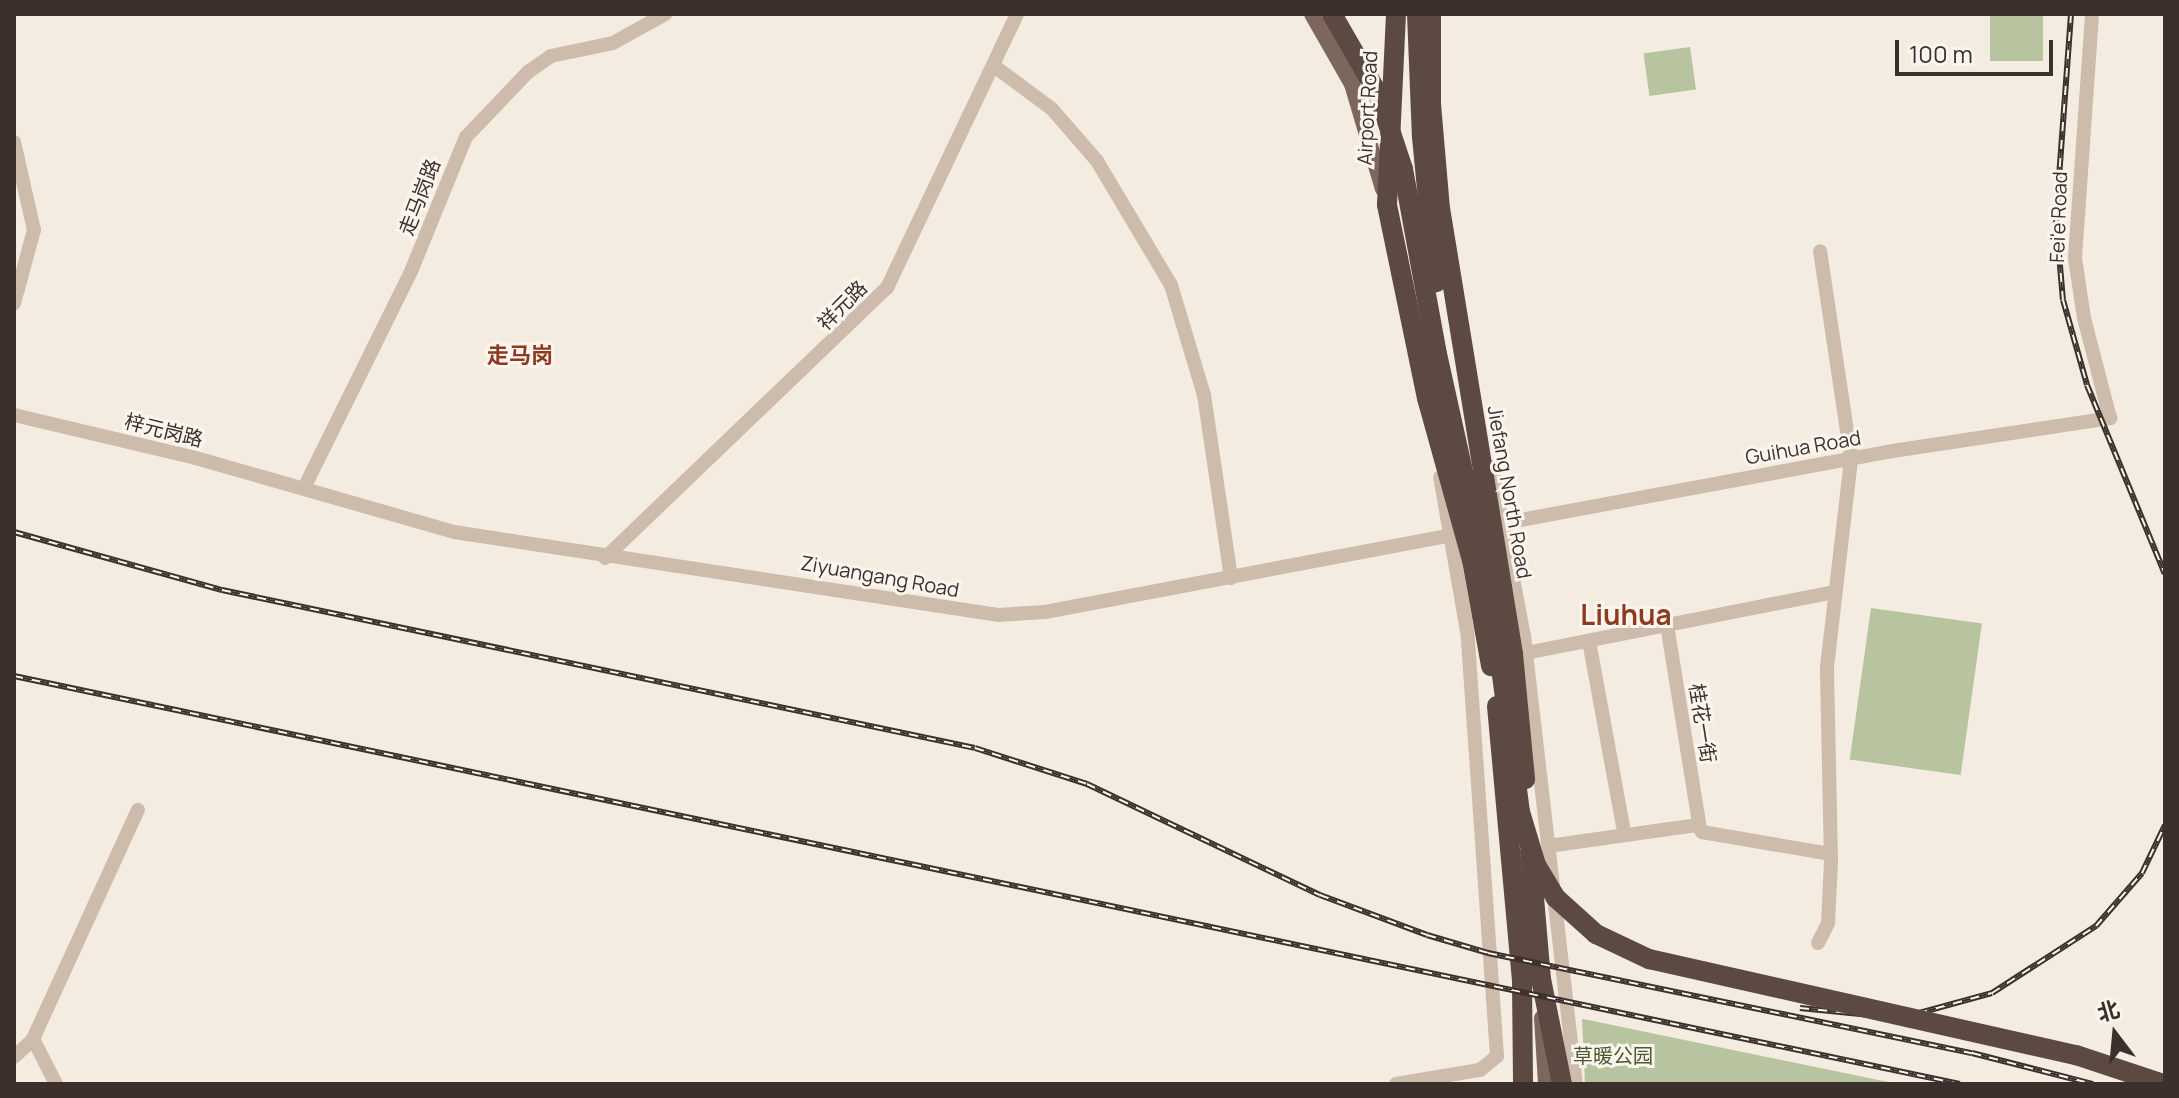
<!DOCTYPE html>
<html>
<head>
<meta charset="utf-8">
<style>
  body { margin:0 }
  #map { position:relative; width:2179px; height:1098px; overflow:hidden; background:#f4ebe1; font-family:Manrope,"Noto Sans SC",sans-serif }
  div>[style] { position:absolute }
  .green>* { inset:0; background:#b8c4a0; transform-origin:0 0 }
  .minor>* { height:14px; margin:-7px; padding:0 7px; transform-origin:7px; border-radius:7px; background:#cdbbac }
  .major>* { height:16px; margin:-8px; padding:0 8px; transform-origin:8px; border-radius:8px; background:#7d675c }
  .highway>* { height:20px; margin:-10px; padding:0 10px; transform-origin:10px; border-radius:10px; background:#5c4a42 }
  .rail>* { height:6px; margin-top:-3px; transform-origin:0; background:repeating-linear-gradient(90deg,#fbf5ee 0 9px,#3b302b 0 18px); box-sizing:border-box; border-block:2px solid #3b302b }
  .highway-bridge>* { height:20px; margin:-10px; padding:0 10px; transform-origin:10px; border-radius:10px; background:#5c4a42 }
  span { translate:-50% -50%; white-space:nowrap; text-align:center; line-height:1.15; -webkit-text-stroke:6px #fbf5ee; paint-order:stroke }
  .street-label { font-size:20px; color:#3b302b }
  .park-label { font-size:20px; color:#4a5a2e }
  .neighbourhood-label { font-size:22px; color:#8c3b22; font-weight:700 }
  .district-label { font-size:28px; color:#8c3b22; font-weight:700 }
  .frame { position:absolute; inset:0; border:16px solid #3b302b; pointer-events:none }
  .north { position:absolute; left:2075px; top:994px; width:80px; height:80px; -webkit-text-stroke:6px #fbf5ee; paint-order:stroke; rotate:344deg; font-size:22px; font-weight:700; line-height:32px; text-align:center; color:#3b302b }
  .north::after { content:''; display:block; margin:auto; width:28px; height:36px; background:#3b302b; clip-path:polygon(50% 0,100% 100%,50% 72%,0 100%) }
  .scale { position:absolute; left:1895px; top:40px; width:158px; height:36px; box-sizing:border-box; border:4px solid #3b302b; border-top:0; padding-left:10px; font-size:24px; line-height:28px; white-space:nowrap; color:#3b302b; -webkit-text-stroke:6px #fbf5ee; paint-order:stroke }
</style>
</head>
<body>
<div id="map">
  <div class="green">
    <i style="left:1990px;top:14px;width:53px;height:47px"></i>
    <i style="left:1690px;top:47px;width:43px;height:47px;rotate:82deg"></i>
    <i style="left:1871px;top:608px;width:112px;height:153px;rotate:8deg"></i>
    <i style="clip-path:polygon(1582px 1019px,1593px 1021px,1898px 1084px,1585px 1084px)"></i>
  </div>
  <div class="minor">
    <i style="left:994px;top:66px;width:72px;rotate:36.6deg"></i>
    <i style="left:1052px;top:109px;width:69px;rotate:49.1deg"></i>
    <i style="left:1097px;top:161px;width:144px;rotate:59.2deg"></i>
    <i style="left:1171px;top:285px;width:115px;rotate:73.3deg"></i>
    <i style="left:1204px;top:395px;width:185px;rotate:81.6deg"></i>
    <i style="left:14px;top:142px;width:90px;rotate:77.2deg"></i>
    <i style="left:34px;top:230px;width:76px;rotate:105.3deg"></i>
    <i style="left:14px;top:415px;width:187px;rotate:13.3deg"></i>
    <i style="left:196px;top:458px;width:268px;rotate:16deg"></i>
    <i style="left:454px;top:532px;width:550px;rotate:8.67deg"></i>
    <i style="left:998px;top:615px;width:47px;rotate:-3.7deg"></i>
    <i style="left:1045px;top:612px;width:414px;rotate:-10.7deg"></i>
    <i style="left:1492px;top:467px;width:172px;rotate:79.3deg"></i>
    <i style="left:1524px;top:636px;width:451px;rotate:83.4deg"></i>
    <i style="left:304px;top:488px;width:244px;rotate:-63.7deg"></i>
    <i style="left:412px;top:269px;width:143px;rotate:-67.8deg"></i>
    <i style="left:466px;top:137px;width:90px;rotate:-46.4deg"></i>
    <i style="left:528px;top:72px;width:28px;rotate:-35deg"></i>
    <i style="left:551px;top:56px;width:63px;rotate:-11.8deg"></i>
    <i style="left:613px;top:43px;width:60px;rotate:-29.1deg"></i>
    <i style="left:1504px;top:523px;width:389px;rotate:-10.5deg"></i>
    <i style="left:1886px;top:452px;width:227px;rotate:-8.6deg"></i>
    <i style="left:2110px;top:418px;width:103px;rotate:-104.6deg"></i>
    <i style="left:2084px;top:318px;width:61px;rotate:-98.5deg"></i>
    <i style="left:2075px;top:258px;width:245px;rotate:-86deg"></i>
    <i style="left:605px;top:558px;width:390px;rotate:-43.8deg"></i>
    <i style="left:887px;top:288px;width:303px;rotate:-64.6deg"></i>
    <i style="left:1667px;top:625px;width:206px;rotate:80.8deg"></i>
    <i style="left:1589px;top:641px;width:188px;rotate:79.6deg"></i>
    <i style="left:1526px;top:653px;width:315px;rotate:-11.2deg"></i>
    <i style="left:1548px;top:846px;width:150px;rotate:-8deg"></i>
    <i style="left:1697px;top:825px;width:9px;rotate:54deg"></i>
    <i style="left:1702px;top:832px;width:131px;rotate:9.7deg"></i>
    <i style="left:1818px;top:943px;width:22px;rotate:-63deg"></i>
    <i style="left:1828px;top:923px;width:61px;rotate:-87.2deg"></i>
    <i style="left:1831px;top:862px;width:195px;rotate:-91.2deg"></i>
    <i style="left:1827px;top:667px;width:210px;rotate:-83.4deg"></i>
    <i style="left:1851px;top:458px;width:209px;rotate:-98.5deg"></i>
    <i style="left:33px;top:1039px;width:51px;rotate:62.9deg"></i>
    <i style="left:14px;top:1057px;width:26px;rotate:-43deg"></i>
    <i style="left:33px;top:1039px;width:252px;rotate:-65.4deg"></i>
    <i style="left:1396px;top:1084px;width:85px;rotate:-9.5deg"></i>
    <i style="left:1480px;top:1070px;width:22px;rotate:-39deg"></i>
    <i style="left:1497px;top:1056px;width:426px;rotate:-94deg"></i>
    <i style="left:1467px;top:631px;width:156px;rotate:-99.9deg"></i>
  </div>
  <div class="major">
    <i style="left:1312px;top:14px;width:81px;rotate:60.3deg"></i>
    <i style="left:1352px;top:84px;width:109px;rotate:73.6deg"></i>
    <i style="left:1542px;top:1018px;width:66px;rotate:86.5deg"></i>
  </div>
  <div class="highway">
    <i style="left:1396px;top:14px;width:191px;rotate:92.7deg"></i>
    <i style="left:1387px;top:205px;width:197px;rotate:78.3deg"></i>
    <i style="left:1427px;top:398px;width:168px;rotate:74.5deg"></i>
    <i style="left:1472px;top:560px;width:108px;rotate:79.8deg"></i>
    <i style="left:1431px;top:14px;width:90px;rotate:90deg"></i>
    <i style="left:1431px;top:104px;width:104px;rotate:85.1deg"></i>
    <i style="left:1440px;top:208px;width:452px;rotate:80.7deg"></i>
    <i style="left:1513px;top:654px;width:126px;rotate:84.5deg"></i>
    <i style="left:1497px;top:706px;width:278px;rotate:84.8deg"></i>
    <i style="left:1522px;top:983px;width:101px;rotate:89.4deg"></i>
    <i style="left:1530px;top:851px;width:128px;rotate:85.1deg"></i>
    <i style="left:1541px;top:979px;width:107px;rotate:78.7deg"></i>
  </div>
  <div class="rail">
    <i style="left:2071px;top:14px;width:206px;rotate:94.2deg"></i>
    <i style="left:2056px;top:219px;width:81px;rotate:85.1deg"></i>
    <i style="left:2063px;top:300px;width:88px;rotate:74.2deg"></i>
    <i style="left:2087px;top:385px;width:204px;rotate:67.6deg"></i>
    <i style="left:14px;top:532px;width:216px;rotate:15.6deg"></i>
    <i style="left:222px;top:590px;width:769px;rotate:11.85deg"></i>
    <i style="left:975px;top:748px;width:118px;rotate:17.8deg"></i>
    <i style="left:1087px;top:784px;width:258px;rotate:25.5deg"></i>
    <i style="left:1320px;top:895px;width:114px;rotate:20.5deg"></i>
    <i style="left:1427px;top:935px;width:64px;rotate:16.4deg"></i>
    <i style="left:1488px;top:953px;width:494px;rotate:11.7deg"></i>
    <i style="left:1972px;top:1053px;width:125px;rotate:14.4deg"></i>
    <i style="left:14px;top:676px;width:1988px;rotate:11.84deg"></i>
    <i style="left:1800px;top:1008px;width:101px;rotate:5.7deg"></i>
    <i style="left:1901px;top:1018px;width:94px;rotate:-15.4deg"></i>
    <i style="left:1992px;top:993px;width:124px;rotate:-32.8deg"></i>
    <i style="left:2096px;top:926px;width:70px;rotate:-49deg"></i>
    <i style="left:2142px;top:873px;width:53px;rotate:-64.4deg"></i>
  </div>
  <div class="highway-bridge">
    <i style="left:1332px;top:14px;width:92px;rotate:60.1deg"></i>
    <i style="left:1378px;top:94px;width:79px;rotate:71.6deg"></i>
    <i style="left:1403px;top:169px;width:188px;rotate:79.6deg"></i>
    <i style="left:1437px;top:354px;width:259px;rotate:77.5deg"></i>
    <i style="left:1493px;top:607px;width:207px;rotate:82.5deg"></i>
    <i style="left:1520px;top:812px;width:55px;rotate:73.2deg"></i>
    <i style="left:1536px;top:865px;width:39px;rotate:59deg"></i>
    <i style="left:1556px;top:898px;width:54px;rotate:42deg"></i>
    <i style="left:1596px;top:934px;width:59px;rotate:25.3deg"></i>
    <i style="left:1649px;top:959px;width:438px;rotate:12.7deg"></i>
    <i style="left:2076px;top:1055px;width:92px;rotate:18.4deg"></i>
    <i style="left:1417px;top:14px;width:123px;rotate:87.7deg"></i>
    <i style="left:1422px;top:137px;width:146px;rotate:84.5deg"></i>
  </div>
  <div class="street-label">
    <span style="left:1367px;top:108px;rotate:-87deg">Airport Road</span>
    <span style="left:419px;top:197px;rotate:-69deg">走马岗路</span>
    <span style="left:2058px;top:217px;rotate:-88deg">Fei'e Road</span>
    <span style="left:842px;top:305px;rotate:-45deg">祥元路</span>
    <span style="left:164px;top:430px;rotate:14deg">梓元岗路</span>
    <span style="left:1803px;top:447px;rotate:-10deg">Guihua Road</span>
    <span style="left:1510px;top:492px;rotate:80deg">Jiefang North Road</span>
    <span style="left:880px;top:576px;rotate:10deg">Ziyuangang Road</span>
    <span style="left:1703px;top:723px;rotate:81deg">桂花一街</span>
  </div>
  <div class="park-label">
    <span style="left:1613px;top:1055px">草暖公园</span>
  </div>
  <div class="neighbourhood-label">
    <span style="left:520px;top:356px">走马岗</span>
  </div>
  <div class="district-label">
    <span style="left:1626px;top:614px">Liuhua</span>
  </div>
  <div class="frame"></div>
  <div class="north">北</div>
  <div class="scale">100 m</div>
</div>
</body>
</html>
